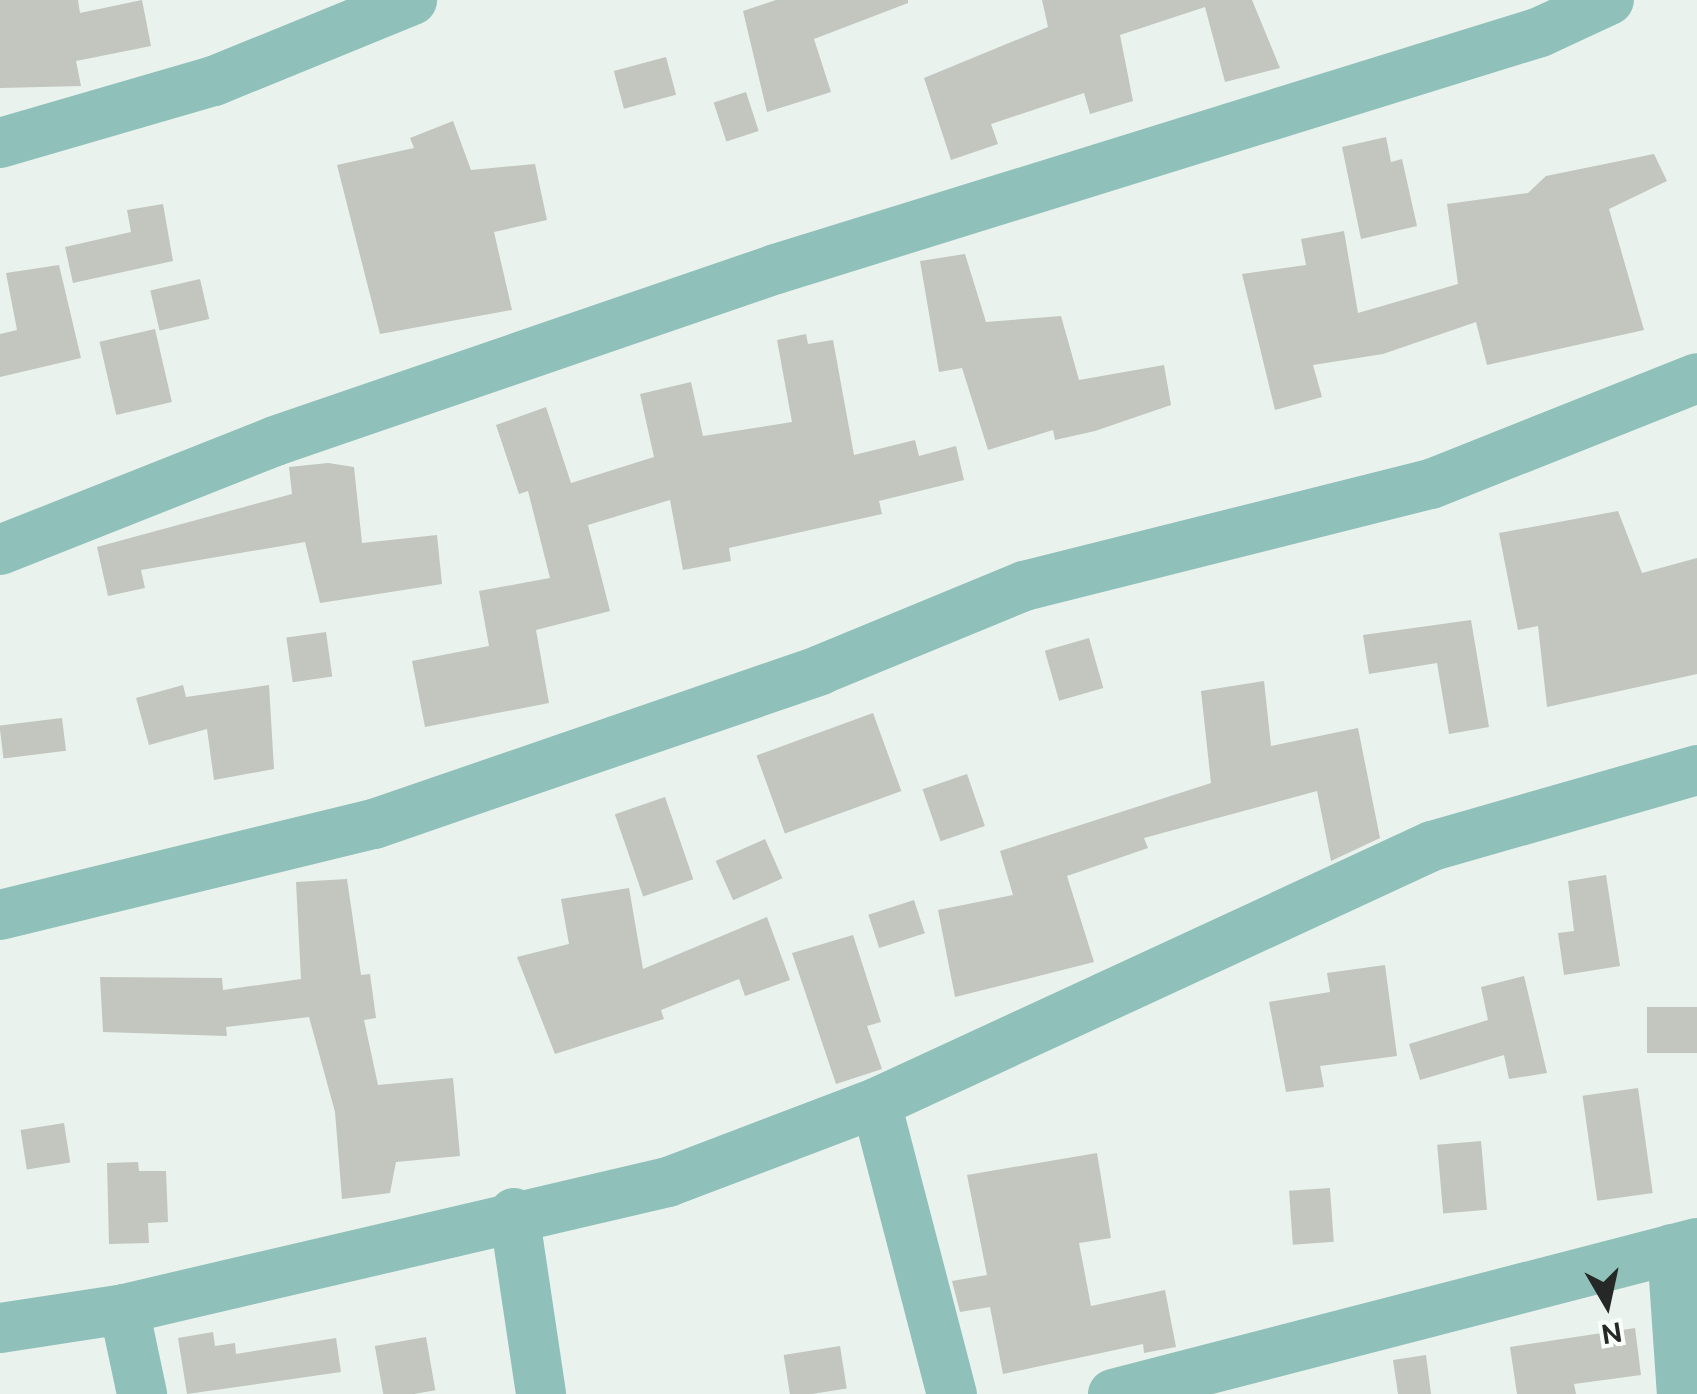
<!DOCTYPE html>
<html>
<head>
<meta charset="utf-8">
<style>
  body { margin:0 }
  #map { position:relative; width:1697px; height:1394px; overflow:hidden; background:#e9f2ed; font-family:Ubuntu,sans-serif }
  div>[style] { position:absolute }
  .building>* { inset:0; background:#c2c6be; transform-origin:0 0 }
  .minor>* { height:50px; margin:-25px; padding:0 25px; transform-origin:25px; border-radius:25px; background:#8fc0ba }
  span { translate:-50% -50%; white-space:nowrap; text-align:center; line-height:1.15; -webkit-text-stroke:10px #f8fffa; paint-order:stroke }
  .north { position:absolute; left:1557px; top:1254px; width:100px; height:100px; -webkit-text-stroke:8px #f8fffa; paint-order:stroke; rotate:171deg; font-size:28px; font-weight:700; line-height:40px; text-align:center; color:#252826 }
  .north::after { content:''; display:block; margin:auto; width:35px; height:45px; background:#252826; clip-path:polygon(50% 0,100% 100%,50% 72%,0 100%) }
</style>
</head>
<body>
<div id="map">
  <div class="building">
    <i style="clip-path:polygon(0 0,78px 0,80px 13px,142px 0,151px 46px,76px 61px,81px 86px,0 88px)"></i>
    <i style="clip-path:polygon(776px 0,908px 0,908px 3px,814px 39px,831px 92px,767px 112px,743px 11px)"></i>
    <i style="clip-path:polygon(1042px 0,1252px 0,1280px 68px,1225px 82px,1205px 7px,1120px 35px,1133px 101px,1090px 114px,1084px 93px,991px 124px,998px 144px,951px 160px,924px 78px,1048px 27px)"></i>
    <i style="left:666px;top:57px;width:39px;height:54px;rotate:75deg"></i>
    <i style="left:746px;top:92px;width:41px;height:34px;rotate:72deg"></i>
    <i style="clip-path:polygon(453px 121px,471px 170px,535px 164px,547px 220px,494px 232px,512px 310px,380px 334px,337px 165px,414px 148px,410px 138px)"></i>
    <i style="clip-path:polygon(1386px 137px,1391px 162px,1402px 159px,1417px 226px,1361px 239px,1342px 147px)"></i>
    <i style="clip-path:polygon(1654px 154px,1667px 181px,1609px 209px,1644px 330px,1487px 365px,1476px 322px,1383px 354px,1313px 365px,1322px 397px,1275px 410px,1242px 274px,1306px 265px,1301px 239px,1344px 231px,1358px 313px,1458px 284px,1447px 204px,1528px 193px,1546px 176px)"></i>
    <i style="clip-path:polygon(163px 204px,173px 261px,73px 283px,65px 247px,131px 232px,127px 210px)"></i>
    <i style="clip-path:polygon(965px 254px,986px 322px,1061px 316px,1079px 380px,1164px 365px,1171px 405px,1095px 431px,1055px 440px,1053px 430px,988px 450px,962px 368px,939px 372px,920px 261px)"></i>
    <i style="clip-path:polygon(59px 265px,81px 358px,0 377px,0 334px,17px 330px,6px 273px)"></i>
    <i style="left:200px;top:279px;width:41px;height:51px;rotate:77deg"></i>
    <i style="left:155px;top:329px;width:75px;height:57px;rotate:77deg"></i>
    <i style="clip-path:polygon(806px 334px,808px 344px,833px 340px,854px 455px,915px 440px,919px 456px,956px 446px,964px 480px,879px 501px,882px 514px,729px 548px,731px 561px,683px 570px,670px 500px,588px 525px,610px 611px,536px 630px,549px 703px,425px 727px,412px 661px,489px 646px,479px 591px,550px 578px,528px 491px,519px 494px,496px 425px,546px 407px,571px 483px,654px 457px,640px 394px,691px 382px,703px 436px,792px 422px,777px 340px)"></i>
    <i style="clip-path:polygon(328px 463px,354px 467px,362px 543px,437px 535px,442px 584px,320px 603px,305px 542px,141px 570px,145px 588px,108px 596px,97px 547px,292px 494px,289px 467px)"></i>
    <i style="clip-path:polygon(1618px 511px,1642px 573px,1697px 558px,1697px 674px,1547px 707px,1538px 626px,1518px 630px,1499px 533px)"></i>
    <i style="clip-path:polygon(1471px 620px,1489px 727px,1449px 734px,1437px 663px,1369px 674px,1363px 635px)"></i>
    <i style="left:326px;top:632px;width:45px;height:40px;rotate:82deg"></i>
    <i style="left:1089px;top:638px;width:52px;height:46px;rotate:74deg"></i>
    <i style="clip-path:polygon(1264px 681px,1271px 746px,1358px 728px,1380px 838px,1331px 861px,1317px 791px,1144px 838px,1148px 848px,1067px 876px,1094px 962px,955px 997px,938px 910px,1013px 895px,1000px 851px,1211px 783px,1201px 691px)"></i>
    <i style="clip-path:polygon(183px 685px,186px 697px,269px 685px,274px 769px,214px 780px,207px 729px,149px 745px,136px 698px)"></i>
    <i style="left:873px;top:713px;width:83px;height:124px;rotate:70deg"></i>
    <i style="left:62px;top:718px;width:33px;height:63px;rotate:83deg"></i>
    <i style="left:967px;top:774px;width:55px;height:47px;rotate:71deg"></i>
    <i style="left:665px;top:797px;width:87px;height:53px;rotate:71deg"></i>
    <i style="left:765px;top:839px;width:43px;height:54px;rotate:66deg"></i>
    <i style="clip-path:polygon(1606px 875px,1620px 966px,1564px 975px,1558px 933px,1574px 931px,1568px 881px)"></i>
    <i style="clip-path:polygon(347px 879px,361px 975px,370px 974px,376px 1018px,364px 1020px,378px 1085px,453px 1078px,460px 1156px,396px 1162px,390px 1193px,342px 1199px,335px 1112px,309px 1017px,226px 1027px,227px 1036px,103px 1032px,100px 977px,222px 978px,223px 990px,301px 979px,296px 882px)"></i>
    <i style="clip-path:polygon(629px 888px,643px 969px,767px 917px,790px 980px,745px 996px,739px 979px,661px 1010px,664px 1019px,555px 1054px,517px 957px,569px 944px,561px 899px)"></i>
    <i style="left:914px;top:900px;width:35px;height:48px;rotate:72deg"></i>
    <i style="clip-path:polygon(853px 935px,881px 1022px,867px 1026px,882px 1069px,836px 1084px,792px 953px)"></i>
    <i style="clip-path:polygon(1385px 965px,1397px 1056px,1320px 1066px,1324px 1087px,1286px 1092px,1269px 1002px,1330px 992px,1327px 973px)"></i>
    <i style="clip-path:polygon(1524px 976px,1547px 1073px,1509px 1079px,1504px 1055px,1420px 1080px,1409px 1044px,1488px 1020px,1481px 987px)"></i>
    <i style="left:1697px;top:1007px;width:46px;height:50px;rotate:90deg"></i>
    <i style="left:1638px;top:1088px;width:106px;height:56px;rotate:82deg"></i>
    <i style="left:64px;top:1123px;width:40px;height:44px;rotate:81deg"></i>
    <i style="left:1481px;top:1141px;width:69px;height:44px;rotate:85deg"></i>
    <i style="clip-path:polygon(1097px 1153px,1111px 1238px,1079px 1243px,1091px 1306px,1165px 1290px,1176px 1347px,1144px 1353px,1143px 1344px,1003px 1374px,990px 1307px,960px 1312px,952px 1281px,987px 1275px,967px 1175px)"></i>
    <i style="clip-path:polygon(138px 1162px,139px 1171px,166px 1171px,168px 1222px,148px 1223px,149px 1243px,109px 1244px,107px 1163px)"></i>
    <i style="left:1330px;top:1188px;width:54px;height:41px;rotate:86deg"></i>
    <i style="clip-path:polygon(1635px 1328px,1641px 1375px,1574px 1384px,1576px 1394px,1517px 1394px,1510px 1347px)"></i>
    <i style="clip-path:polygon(213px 1332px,215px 1346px,235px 1343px,236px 1354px,336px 1338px,341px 1372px,187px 1394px,178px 1338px)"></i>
    <i style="left:426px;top:1337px;width:54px;height:52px;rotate:80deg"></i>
    <i style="left:840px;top:1346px;width:43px;height:57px;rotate:81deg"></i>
    <i style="clip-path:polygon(1426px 1355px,1431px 1394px,1398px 1394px,1393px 1360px)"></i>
  </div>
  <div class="minor">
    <i style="left:0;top:143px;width:223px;rotate:-16.2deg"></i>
    <i style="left:214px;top:81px;width:214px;rotate:-22.2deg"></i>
    <i style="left:0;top:550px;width:296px;rotate:-21.6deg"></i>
    <i style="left:275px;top:441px;width:530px;rotate:-18.95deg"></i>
    <i style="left:776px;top:269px;width:800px;rotate:-17.23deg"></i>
    <i style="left:1540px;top:32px;width:76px;rotate:-24.9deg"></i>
    <i style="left:0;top:915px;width:385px;rotate:-13.7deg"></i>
    <i style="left:374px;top:824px;width:472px;rotate:-19deg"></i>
    <i style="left:820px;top:670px;width:221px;rotate:-22.4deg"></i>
    <i style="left:1024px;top:586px;width:420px;rotate:-14.1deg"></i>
    <i style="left:1431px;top:484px;width:286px;rotate:-21.7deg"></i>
    <i style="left:876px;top:1103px;width:301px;rotate:75.4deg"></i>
    <i style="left:514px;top:1213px;width:183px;rotate:81.5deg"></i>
    <i style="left:1672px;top:1249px;width:145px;rotate:86.1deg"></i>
    <i style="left:124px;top:1309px;width:87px;rotate:78deg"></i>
    <i style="left:0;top:1328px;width:125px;rotate:-8.7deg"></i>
    <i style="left:124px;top:1309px;width:559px;rotate:-13.14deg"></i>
    <i style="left:668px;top:1182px;width:222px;rotate:-20.8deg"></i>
    <i style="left:876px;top:1103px;width:613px;rotate:-24.81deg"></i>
    <i style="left:1432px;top:846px;width:276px;rotate:-16deg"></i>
    <i style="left:1113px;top:1394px;width:603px;rotate:-14.5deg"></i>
  </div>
  <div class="north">N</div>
</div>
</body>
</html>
